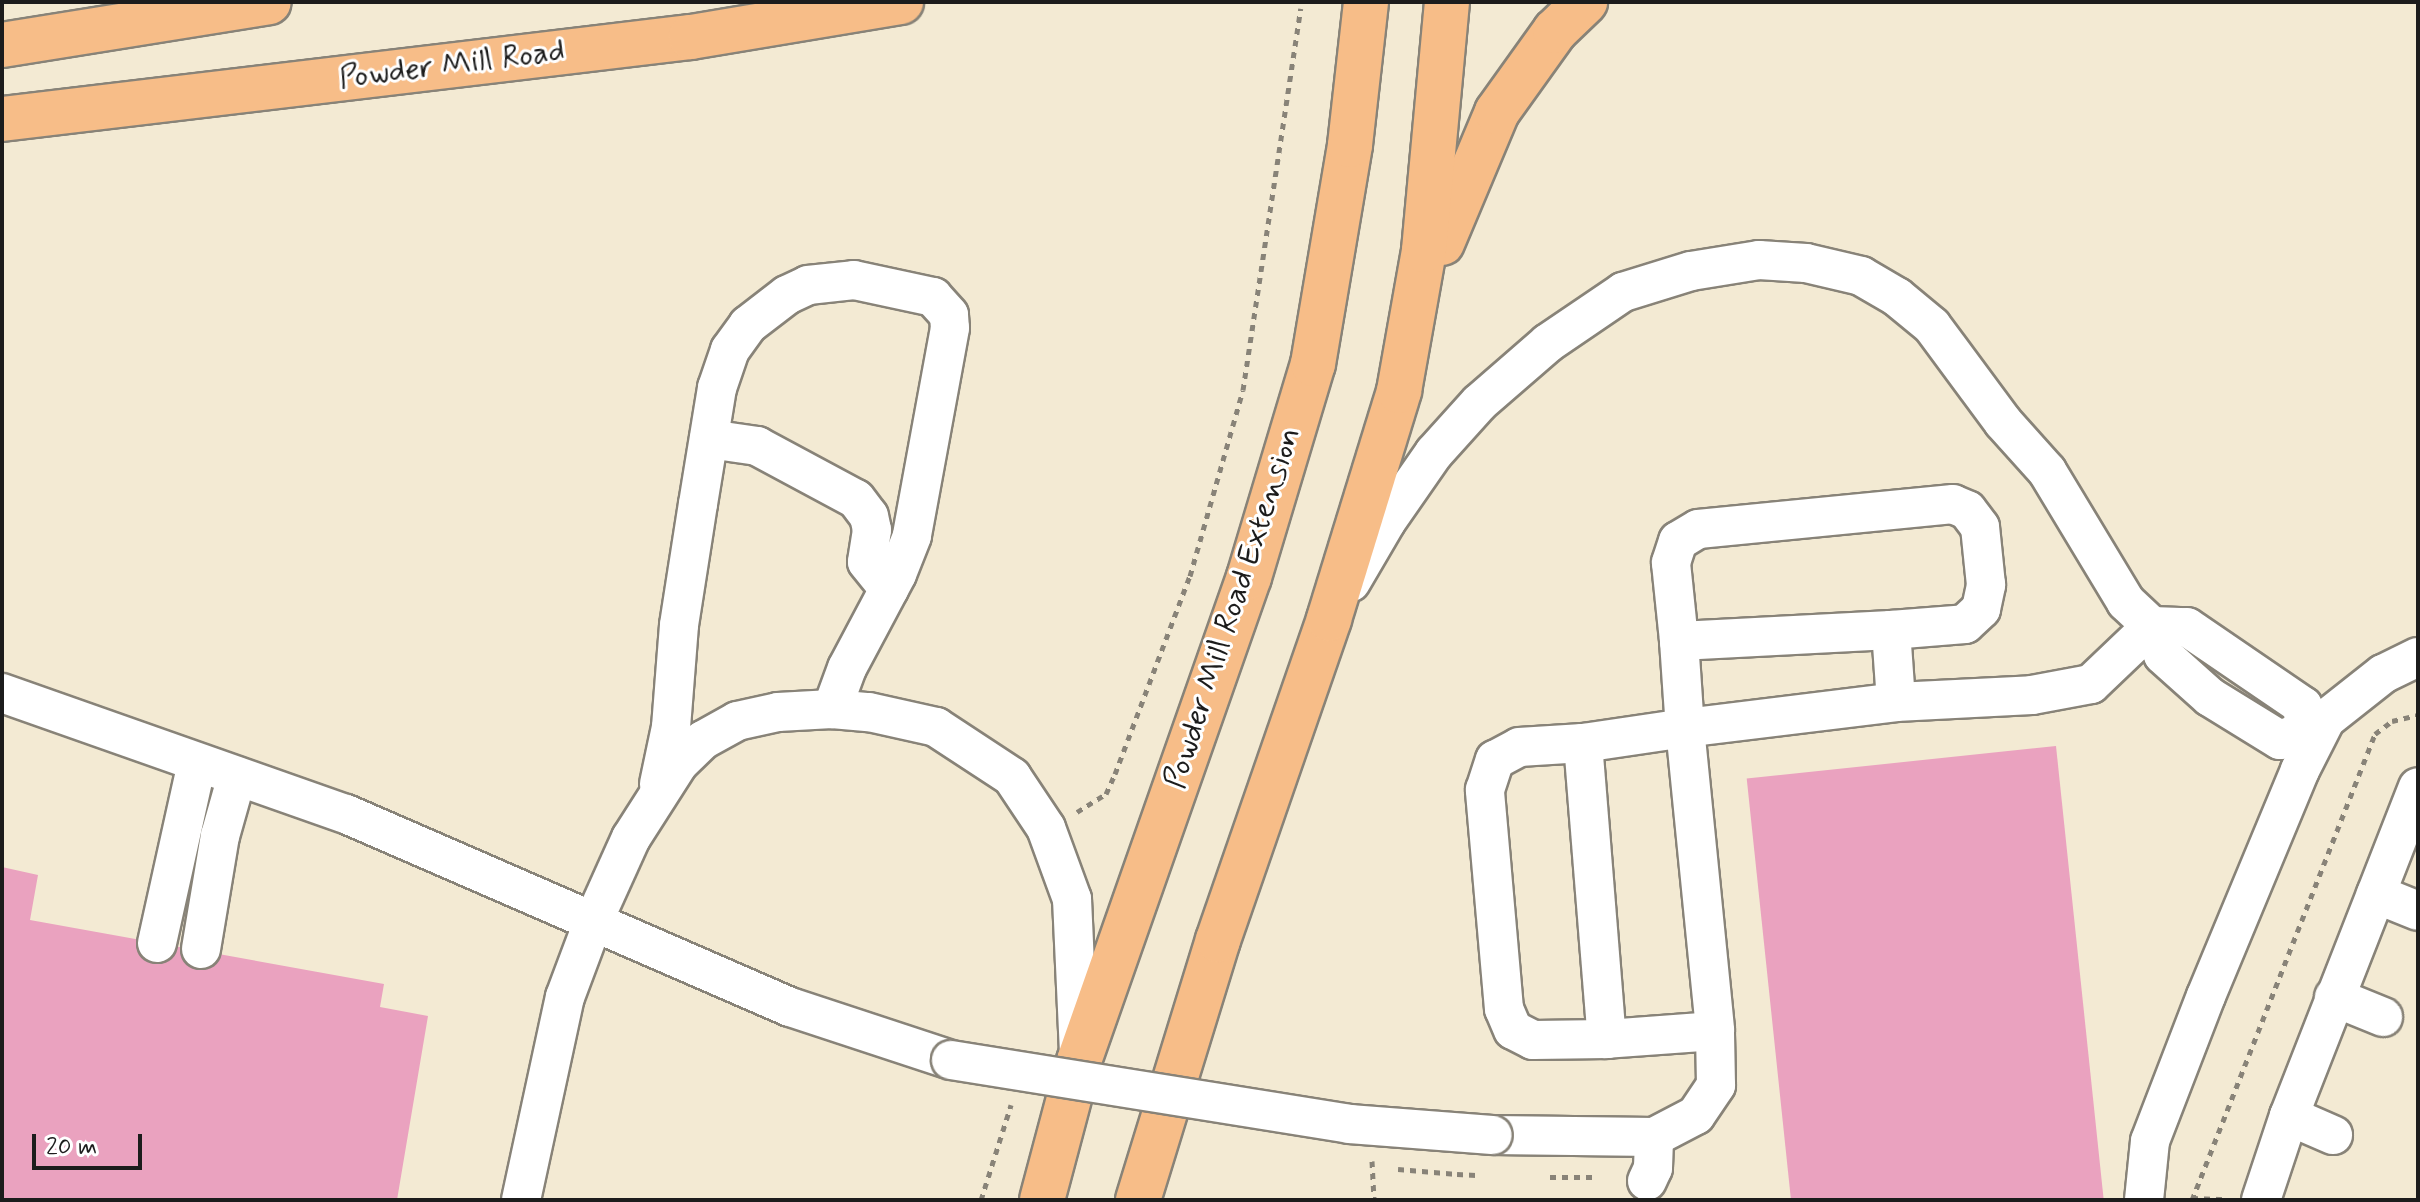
<!DOCTYPE html>
<html>
<head>
<meta charset="utf-8">
<style>
  body { margin:0 }
  #map { position:relative; width:2420px; height:1202px; overflow:hidden; background:#f3ead3; font-family:Mynerve,sans-serif }
  div>[style] { position:absolute }
  .building>* { inset:0; background:#eaa2bf; transform-origin:0 0 }
  .path>* { height:5px; margin-top:-2.5px; transform-origin:0; background:repeating-linear-gradient(90deg,#888378 0 6px,transparent 0 12px) }
  .roads { filter:drop-shadow(2px 0 #888378) drop-shadow(-2px 0 #888378) drop-shadow(0 2px #888378) drop-shadow(0 -2px #888378) }
  .minor>* { height:38px; margin:-19px; padding:0 19px; transform-origin:19px; border-radius:19px; background:#fff }
  .highway>* { height:44px; margin:-22px; padding:0 22px; transform-origin:22px; border-radius:22px; background:#f7bd88 }
  .path-bridge>* { height:5px; margin-top:-2.5px; transform-origin:0; background:repeating-linear-gradient(90deg,#888378 0 6px,transparent 0 12px) }
  .bridges { filter:drop-shadow(2px 0 #888378) drop-shadow(-2px 0 #888378) drop-shadow(0 2px #888378) drop-shadow(0 -2px #888378) }
  .minor-bridge>* { height:38px; margin:-19px; padding:0 19px; transform-origin:19px; border-radius:19px; background:#fff }
  span { translate:-50% -50%; white-space:nowrap; text-align:center; line-height:1.15; -webkit-text-stroke:6px #fff; paint-order:stroke }
  .street-label { font-size:32px; color:#1c1c1c }
  .frame { position:absolute; inset:0; border:4px solid #1c1c1c; pointer-events:none }
  .scale { position:absolute; left:32px; top:1134px; width:110px; height:36px; box-sizing:border-box; border:4px solid #1c1c1c; border-top:0; padding-left:10px; font-size:24px; line-height:28px; white-space:nowrap; color:#1c1c1c; -webkit-text-stroke:6px #fff; paint-order:stroke }
</style>
</head>
<body>
<div id="map">
  <div class="building">
    <i style="left:2056px;top:746px;width:456px;height:311px;rotate:84deg"></i>
    <i style="clip-path:polygon(2px 867px,38px 875px,30px 920px,384px 984px,380px 1007px,428px 1016px,397px 1200px,2px 1200px)"></i>
  </div>
  <div class="path">
    <i style="left:1077px;top:812px;width:34px;rotate:-32deg"></i>
    <i style="left:1106px;top:794px;width:22px;rotate:-66deg"></i>
    <i style="left:1115px;top:774px;width:212px;rotate:-69.3deg"></i>
    <i style="left:1190px;top:576px;width:193px;rotate:-74.1deg"></i>
    <i style="left:1243px;top:390px;width:386px;rotate:-81.4deg"></i>
    <i style="left:1372px;top:1161px;width:39px;rotate:87deg"></i>
    <i style="left:1457px;top:1174px;width:19px;rotate:3deg"></i>
    <i style="left:1550px;top:1177px;width:42px"></i>
    <i style="left:2192px;top:1198px;width:35px;rotate:2deg"></i>
    <i style="left:981px;top:1200px;width:100px;rotate:-72.5deg"></i>
    <i style="left:2192px;top:1200px;width:501px;rotate:-68.56deg"></i>
    <i style="left:2375px;top:734px;width:21px;rotate:-37deg"></i>
    <i style="left:2392px;top:721px;width:27px;rotate:-13deg"></i>
  </div>
  <div class="roads">
    <div class="minor">
      <i style="left:709px;top:439px;width:49px;rotate:8.3deg"></i>
      <i style="left:757px;top:446px;width:112px;rotate:28.2deg"></i>
      <i style="left:856px;top:499px;width:21px;rotate:53deg"></i>
      <i style="left:869px;top:516px;width:14px;rotate:78deg"></i>
      <i style="left:872px;top:530px;width:32px;rotate:99deg"></i>
      <i style="left:867px;top:562px;width:35px;rotate:51deg"></i>
      <i style="left:1351px;top:582px;width:69px;rotate:-59.7deg"></i>
      <i style="left:1386px;top:522px;width:84px;rotate:-55.2deg"></i>
      <i style="left:1434px;top:453px;width:67px;rotate:-48deg"></i>
      <i style="left:1479px;top:403px;width:91px;rotate:-41deg"></i>
      <i style="left:1548px;top:343px;width:91px;rotate:-34.2deg"></i>
      <i style="left:1623px;top:292px;width:71px;rotate:-17.2deg"></i>
      <i style="left:1691px;top:271px;width:69px;rotate:-9.2deg"></i>
      <i style="left:1759px;top:260px;width:47px;rotate:3.7deg"></i>
      <i style="left:1806px;top:263px;width:57px;rotate:13.3deg"></i>
      <i style="left:1861px;top:276px;width:42px;rotate:30.3deg"></i>
      <i style="left:1897px;top:297px;width:45px;rotate:39.6deg"></i>
      <i style="left:1932px;top:326px;width:119px;rotate:53.5deg"></i>
      <i style="left:2003px;top:422px;width:66px;rotate:48.1deg"></i>
      <i style="left:2047px;top:471px;width:153px;rotate:58.9deg"></i>
      <i style="left:2126px;top:602px;width:35px;rotate:43deg"></i>
      <i style="left:2152px;top:626px;width:31px;rotate:69deg"></i>
      <i style="left:2163px;top:655px;width:63px;rotate:41.8deg"></i>
      <i style="left:2210px;top:697px;width:82px;rotate:31.6deg"></i>
      <i style="left:2280px;top:740px;width:26px;rotate:-21deg"></i>
      <i style="left:2304px;top:731px;width:13px;rotate:27deg"></i>
      <i style="left:1891px;top:630px;width:74px;rotate:-4.6deg"></i>
      <i style="left:1965px;top:624px;width:22px;rotate:-43deg"></i>
      <i style="left:1981px;top:609px;width:25px;rotate:-78deg"></i>
      <i style="left:1986px;top:585px;width:58px;rotate:-95.9deg"></i>
      <i style="left:1980px;top:527px;width:21px;rotate:-127deg"></i>
      <i style="left:1967px;top:510px;width:15px;rotate:-157deg"></i>
      <i style="left:1953px;top:504px;width:256px;rotate:174.4deg"></i>
      <i style="left:1698px;top:529px;width:23px;rotate:149deg"></i>
      <i style="left:1678px;top:541px;width:23px;rotate:108deg"></i>
      <i style="left:1671px;top:563px;width:78px;rotate:84.1deg"></i>
      <i style="left:1679px;top:641px;width:212px;rotate:-3deg"></i>
      <i style="left:1891px;top:630px;width:72px;rotate:86deg"></i>
      <i style="left:1896px;top:702px;width:136px;rotate:-2.9deg"></i>
      <i style="left:2032px;top:695px;width:60px;rotate:-10.6deg"></i>
      <i style="left:2091px;top:684px;width:84px;rotate:-43.6deg"></i>
      <i style="left:2152px;top:626px;width:35px;rotate:2deg"></i>
      <i style="left:2187px;top:627px;width:140px;rotate:34.3deg"></i>
      <i style="left:2303px;top:706px;width:25px;rotate:88deg"></i>
      <i style="left:1679px;top:641px;width:87px;rotate:86.1deg"></i>
      <i style="left:1685px;top:728px;width:304px;rotate:84.3deg"></i>
      <i style="left:1715px;top:1031px;width:108px;rotate:175.8deg"></i>
      <i style="left:1607px;top:1039px;width:74px;rotate:179.2deg"></i>
      <i style="left:1533px;top:1040px;width:22px;rotate:-153deg"></i>
      <i style="left:1513px;top:1030px;width:23px;rotate:-113deg"></i>
      <i style="left:1504px;top:1009px;width:220px;rotate:-95deg"></i>
      <i style="left:1485px;top:790px;width:32px;rotate:-72deg"></i>
      <i style="left:1495px;top:760px;width:27px;rotate:-28deg"></i>
      <i style="left:1519px;top:747px;width:64px;rotate:-3.6deg"></i>
      <i style="left:1583px;top:743px;width:103px;rotate:-8.4deg"></i>
      <i style="left:1685px;top:728px;width:213px;rotate:-7deg"></i>
      <i style="left:2px;top:693px;width:365px;rotate:19.4deg"></i>
      <i style="left:346px;top:814px;width:484px;rotate:23.5deg"></i>
      <i style="left:790px;top:1007px;width:169px;rotate:18.2deg"></i>
      <i style="left:1583px;top:743px;width:297px;rotate:85.4deg"></i>
      <i style="left:659px;top:784px;width:58px;rotate:-78.1deg"></i>
      <i style="left:671px;top:727px;width:102px;rotate:-85.5deg"></i>
      <i style="left:679px;top:625px;width:122px;rotate:-81.1deg"></i>
      <i style="left:698px;top:504px;width:118px;rotate:-80.7deg"></i>
      <i style="left:717px;top:388px;width:40px;rotate:-71.1deg"></i>
      <i style="left:730px;top:350px;width:31px;rotate:-54deg"></i>
      <i style="left:748px;top:325px;width:49px;rotate:-37.6deg"></i>
      <i style="left:787px;top:295px;width:23px;rotate:-25deg"></i>
      <i style="left:808px;top:285px;width:46px;rotate:-6.2deg"></i>
      <i style="left:854px;top:280px;width:81px;rotate:12.1deg"></i>
      <i style="left:933px;top:297px;width:24px;rotate:48deg"></i>
      <i style="left:949px;top:315px;width:13px;rotate:86deg"></i>
      <i style="left:950px;top:328px;width:211px;rotate:100.4deg"></i>
      <i style="left:912px;top:536px;width:41px;rotate:111.5deg"></i>
      <i style="left:897px;top:574px;width:106px;rotate:118deg"></i>
      <i style="left:847px;top:668px;width:44px;rotate:110.1deg"></i>
      <i style="left:2376px;top:894px;width:45px;rotate:22deg"></i>
      <i style="left:157px;top:943px;width:184px;rotate:-77.5deg"></i>
      <i style="left:201px;top:949px;width:115px;rotate:-80.5deg"></i>
      <i style="left:220px;top:836px;width:62px;rotate:-74.2deg"></i>
      <i style="left:2334px;top:997px;width:53px;rotate:22.2deg"></i>
      <i style="left:2289px;top:1116px;width:48px;rotate:23.4deg"></i>
      <i style="left:1493px;top:1135px;width:161px;rotate:0.7deg"></i>
      <i style="left:1654px;top:1137px;width:47px;rotate:-27.6deg"></i>
      <i style="left:1696px;top:1115px;width:36px;rotate:-56deg"></i>
      <i style="left:1716px;top:1085px;width:54px;rotate:-91.1deg"></i>
      <i style="left:1647px;top:1181px;width:14px;rotate:-65deg"></i>
      <i style="left:1653px;top:1168px;width:31px;rotate:-88deg"></i>
      <i style="left:521px;top:1200px;width:208px;rotate:-77.8deg"></i>
      <i style="left:565px;top:997px;width:80px;rotate:-69.5deg"></i>
      <i style="left:593px;top:922px;width:92px;rotate:-65.7deg"></i>
      <i style="left:631px;top:838px;width:89px;rotate:-57.4deg"></i>
      <i style="left:679px;top:763px;width:33px;rotate:-44deg"></i>
      <i style="left:703px;top:740px;width:39px;rotate:-29deg"></i>
      <i style="left:737px;top:721px;width:42px;rotate:-12.4deg"></i>
      <i style="left:778px;top:712px;width:54px;rotate:-3.2deg"></i>
      <i style="left:832px;top:709px;width:37px;rotate:5deg"></i>
      <i style="left:869px;top:712px;width:69px;rotate:12.6deg"></i>
      <i style="left:936px;top:727px;width:91px;rotate:33.3deg"></i>
      <i style="left:1012px;top:777px;width:61px;rotate:56.3deg"></i>
      <i style="left:1046px;top:828px;width:76px;rotate:69.9deg"></i>
      <i style="left:1072px;top:899px;width:154px;rotate:87.4deg"></i>
      <i style="left:2144px;top:1200px;width:59px;rotate:-84.2deg"></i>
      <i style="left:2150px;top:1141px;width:155px;rotate:-68.9deg"></i>
      <i style="left:2206px;top:996px;width:245px;rotate:-67.4deg"></i>
      <i style="left:2300px;top:770px;width:57px;rotate:-63deg"></i>
      <i style="left:2326px;top:719px;width:73px;rotate:-38.3deg"></i>
      <i style="left:2383px;top:674px;width:39px;rotate:-26deg"></i>
      <i style="left:2261px;top:1200px;width:89px;rotate:-71.6deg"></i>
      <i style="left:2289px;top:1116px;width:353px;rotate:-68.6deg"></i>
    </div>
    <div class="highway">
      <i style="left:2px;top:45px;width:270px;rotate:-9.1deg"></i>
      <i style="left:2px;top:119px;width:694px;rotate:-6.79deg"></i>
      <i style="left:691px;top:37px;width:213px;rotate:-9.5deg"></i>
      <i style="left:1442px;top:243px;width:142px;rotate:-67.2deg"></i>
      <i style="left:1497px;top:112px;width:100px;rotate:-54.4deg"></i>
      <i style="left:1555px;top:31px;width:42px;rotate:-44deg"></i>
      <i style="left:1042px;top:1200px;width:144px;rotate:-75.1deg"></i>
      <i style="left:1079px;top:1061px;width:513px;rotate:-70.65deg"></i>
      <i style="left:1249px;top:577px;width:222px;rotate:-73.3deg"></i>
      <i style="left:1313px;top:364px;width:222px;rotate:-80.4deg"></i>
      <i style="left:1350px;top:145px;width:144px;rotate:-83.6deg"></i>
      <i style="left:1138px;top:1200px;width:272px;rotate:-72.9deg"></i>
      <i style="left:1218px;top:940px;width:340px;rotate:-70.9deg"></i>
      <i style="left:1329px;top:619px;width:239px;rotate:-72.9deg"></i>
      <i style="left:1399px;top:391px;width:143px;rotate:-79.9deg"></i>
      <i style="left:1424px;top:250px;width:249px;rotate:-84.7deg"></i>
    </div>
  </div>
  <div class="path-bridge">
    <i style="left:1398px;top:1169px;width:59px;rotate:4.8deg"></i>
  </div>
  <div class="bridges">
    <div class="minor-bridge">
      <i style="left:951px;top:1060px;width:403px;rotate:9.1deg"></i>
      <i style="left:1349px;top:1124px;width:144px;rotate:4.4deg"></i>
    </div>
  </div>
  <div class="street-label">
    <span style="left:452px;top:65px;rotate:-7deg">Powder Mill Road</span>
    <span style="left:1233px;top:608px;rotate:-72deg">Powder Mill Road Extension</span>
  </div>
  <div class="frame"></div>
  <div class="scale">20 m</div>
</div>
</body>
</html>
